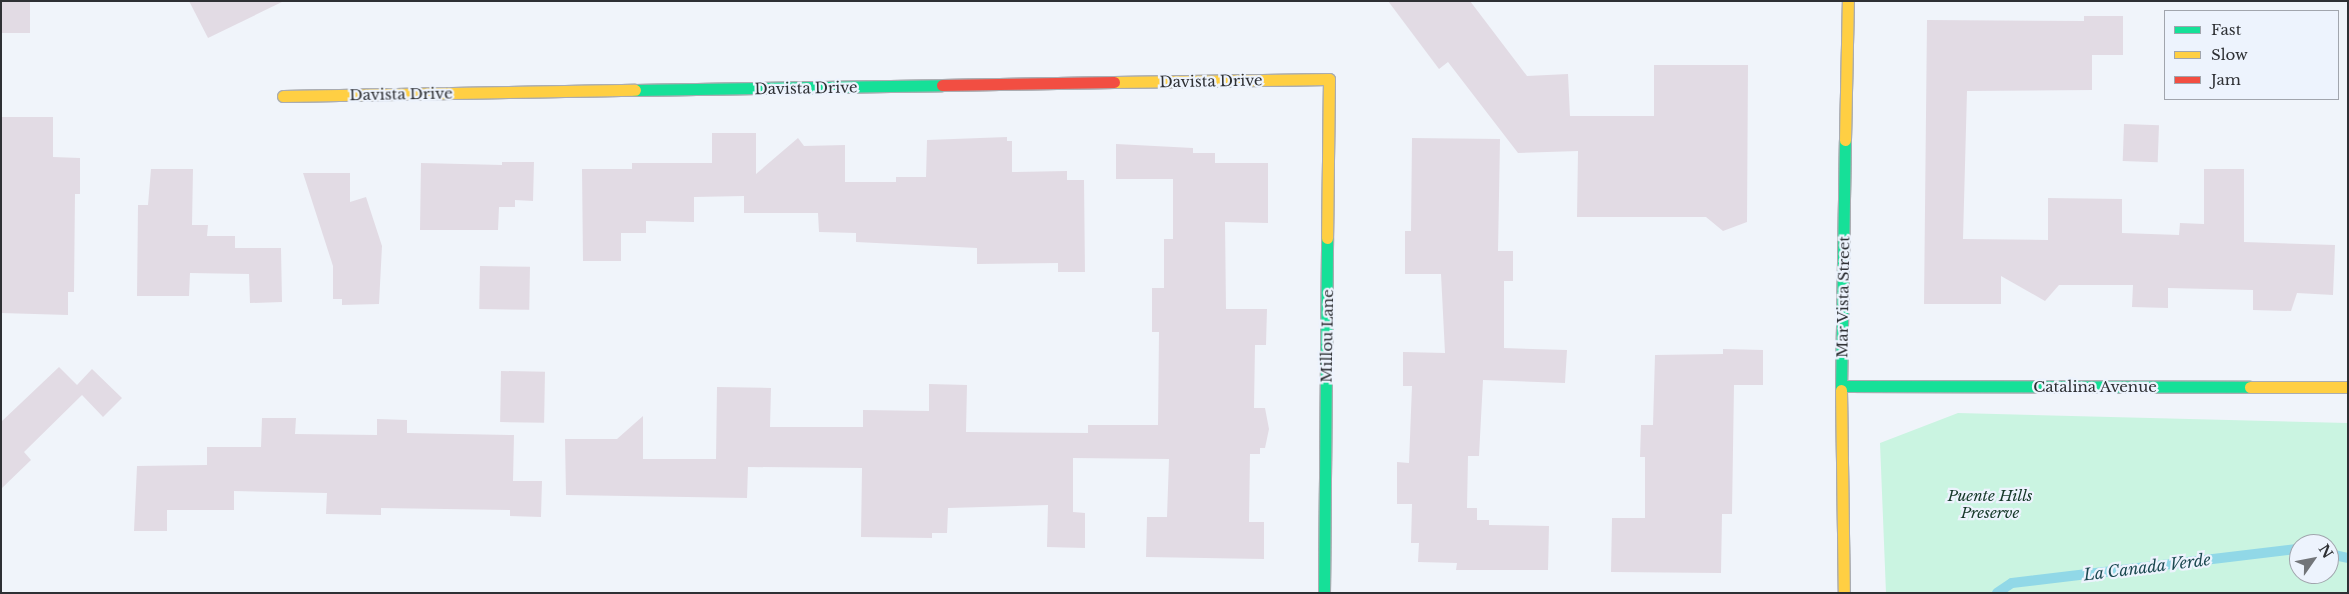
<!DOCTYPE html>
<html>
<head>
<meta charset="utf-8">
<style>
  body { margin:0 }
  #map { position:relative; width:2349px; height:594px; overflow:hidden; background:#f0f4fa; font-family:"Libre Baskerville",serif }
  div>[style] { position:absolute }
  .green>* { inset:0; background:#caf4e1 }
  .stream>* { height:10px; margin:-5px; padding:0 5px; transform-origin:5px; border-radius:5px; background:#91d8e7 }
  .building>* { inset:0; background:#e2dbe4; transform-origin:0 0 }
  .roads { filter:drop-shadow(1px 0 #aaacb1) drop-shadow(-1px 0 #aaacb1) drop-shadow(0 1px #aaacb1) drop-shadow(0 -1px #aaacb1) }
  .fast>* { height:11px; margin:-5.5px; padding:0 5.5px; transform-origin:5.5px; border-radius:5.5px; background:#16e098 }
  .slow>* { height:11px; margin:-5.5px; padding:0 5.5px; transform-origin:5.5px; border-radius:5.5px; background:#ffcf43 }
  .jam>* { height:11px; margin:-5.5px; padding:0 5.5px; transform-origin:5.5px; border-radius:5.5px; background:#f24e42 }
  span { translate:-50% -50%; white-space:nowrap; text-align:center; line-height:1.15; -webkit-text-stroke:4.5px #edf3fd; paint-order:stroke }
  .street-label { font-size:15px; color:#2e3034 }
  .park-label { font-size:15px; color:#153828; font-style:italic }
  .water-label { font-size:16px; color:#1b4850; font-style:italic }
  .frame { position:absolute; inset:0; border:2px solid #2e3034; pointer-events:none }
  .legend { position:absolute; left:2164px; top:10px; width:175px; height:90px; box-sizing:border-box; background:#edf3fd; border:1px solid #a1a5ad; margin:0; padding:6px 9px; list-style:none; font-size:15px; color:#2e3034 }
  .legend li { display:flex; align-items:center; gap:10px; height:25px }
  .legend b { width:25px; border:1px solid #a1a5ad }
  .north { position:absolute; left:2289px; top:534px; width:50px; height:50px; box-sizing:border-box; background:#edf3fd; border:1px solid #a1a5ad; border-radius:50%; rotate:57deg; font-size:14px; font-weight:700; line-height:20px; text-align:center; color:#2e3034 }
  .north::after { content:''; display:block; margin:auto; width:18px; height:22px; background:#727579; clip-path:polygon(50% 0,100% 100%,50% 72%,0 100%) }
</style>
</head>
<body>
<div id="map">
  <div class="green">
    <i style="clip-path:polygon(evenodd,1958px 413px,2348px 423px,2348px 593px,1886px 593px,1880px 443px,1958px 413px,2299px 544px,2329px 544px,2329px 574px,2299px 574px,2299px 544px)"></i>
  </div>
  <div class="stream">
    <i style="left:2329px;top:554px;width:19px;rotate:12deg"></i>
    <i style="left:1997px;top:593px;width:18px;rotate:-34deg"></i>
    <i style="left:2012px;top:583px;width:289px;rotate:-6.8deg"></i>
  </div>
  <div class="building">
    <i style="left:1px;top:1px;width:29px;height:32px"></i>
    <i style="clip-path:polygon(189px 1px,284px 1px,208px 38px)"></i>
    <i style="clip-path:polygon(1388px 1px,1470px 1px,1527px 76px,1568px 74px,1570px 116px,1654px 116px,1654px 65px,1748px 65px,1747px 222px,1723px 231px,1706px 217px,1577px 217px,1578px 151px,1518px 153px,1448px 62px,1439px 69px)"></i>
    <i style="clip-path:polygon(2084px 16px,2123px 16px,2123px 55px,2092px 55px,2092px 90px,1967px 91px,1963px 239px,2048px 240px,2048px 198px,2122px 199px,2122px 233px,2179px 235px,2180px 223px,2204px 224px,2204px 169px,2244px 169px,2244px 242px,2335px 245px,2333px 295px,2297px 293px,2291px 311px,2253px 310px,2253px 290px,2168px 288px,2168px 308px,2132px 307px,2133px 285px,2059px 285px,2045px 301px,2001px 276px,2001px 304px,1924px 304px,1927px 20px,2084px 21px)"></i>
    <i style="clip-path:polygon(1px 117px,53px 117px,53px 157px,80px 158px,80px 194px,75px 194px,74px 292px,68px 292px,68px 315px,1px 313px)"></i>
    <i style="left:2124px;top:124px;width:35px;height:37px;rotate:2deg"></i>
    <i style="clip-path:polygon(712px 133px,756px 133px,756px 174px,798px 138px,804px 146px,845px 145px,845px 182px,896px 182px,896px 177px,926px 177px,927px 140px,1007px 137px,1007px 141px,1012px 141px,1012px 172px,1067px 171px,1067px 180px,1084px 180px,1085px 272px,1058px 272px,1058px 263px,977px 264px,977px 248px,856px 242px,856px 233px,819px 232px,818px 213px,744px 213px,744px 196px,694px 197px,694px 222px,646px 221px,646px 233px,621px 233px,621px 261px,583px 261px,582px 169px,632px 169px,632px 163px,712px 163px)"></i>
    <i style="clip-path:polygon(1412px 138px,1500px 139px,1498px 251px,1513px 251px,1513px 281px,1504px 281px,1504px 348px,1567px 350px,1565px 383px,1483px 380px,1479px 456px,1468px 456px,1467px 508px,1477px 508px,1477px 520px,1489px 520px,1489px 525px,1549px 526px,1548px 570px,1456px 570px,1457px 563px,1418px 562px,1419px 543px,1411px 543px,1412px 504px,1397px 504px,1397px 462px,1409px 463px,1412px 386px,1403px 386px,1403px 352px,1445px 353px,1441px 274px,1405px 274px,1405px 231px,1411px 231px)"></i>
    <i style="clip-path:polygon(1116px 144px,1193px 148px,1193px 153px,1215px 153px,1215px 163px,1268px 163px,1268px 223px,1225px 222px,1226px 309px,1267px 309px,1266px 345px,1255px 345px,1254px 408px,1265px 408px,1269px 429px,1265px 448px,1260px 448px,1260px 454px,1250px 454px,1249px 522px,1264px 522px,1264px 559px,1146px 557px,1147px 517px,1167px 517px,1169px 459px,1073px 458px,1073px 512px,1085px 513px,1085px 548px,1047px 547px,1048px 505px,948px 508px,947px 533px,932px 533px,932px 538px,861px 537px,862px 468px,748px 467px,747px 498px,566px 495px,565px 439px,617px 439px,643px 416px,643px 459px,716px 459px,717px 387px,771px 388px,770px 427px,863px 427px,863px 410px,929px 411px,929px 384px,967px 385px,966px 432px,1088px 433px,1088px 425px,1158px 425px,1159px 332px,1152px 332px,1152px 288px,1164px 288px,1164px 239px,1173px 239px,1173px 179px,1116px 179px)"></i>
    <i style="clip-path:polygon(502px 162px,534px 162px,533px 201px,515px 200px,515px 207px,499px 207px,498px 230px,420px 230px,421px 163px,502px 165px)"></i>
    <i style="clip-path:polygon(151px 169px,193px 169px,192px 225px,208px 225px,207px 236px,235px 236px,235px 248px,281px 248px,282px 302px,250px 303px,249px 274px,190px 273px,189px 296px,137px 296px,138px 205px,148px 205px)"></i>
    <i style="clip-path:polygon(303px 173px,350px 173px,350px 202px,366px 197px,382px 246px,379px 304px,342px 305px,342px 299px,333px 299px,333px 266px)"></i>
    <i style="left:480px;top:266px;width:50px;height:43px;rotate:1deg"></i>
    <i style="clip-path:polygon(1723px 349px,1763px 350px,1763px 385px,1734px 385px,1732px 514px,1722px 514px,1721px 573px,1611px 572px,1612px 518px,1645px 518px,1645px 457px,1640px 457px,1641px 425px,1653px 425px,1655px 355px,1723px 354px)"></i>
    <i style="clip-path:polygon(59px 367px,77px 385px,92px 369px,122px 398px,103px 417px,82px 395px,24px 452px,31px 460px,1px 489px,1px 422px)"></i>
    <i style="left:501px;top:371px;width:44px;height:51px;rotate:1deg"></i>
    <i style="clip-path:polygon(262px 418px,296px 418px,295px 434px,377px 435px,377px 419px,407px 420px,407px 433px,514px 435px,513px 481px,542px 481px,541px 517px,510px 516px,510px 510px,381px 508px,381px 515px,326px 514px,327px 493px,234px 491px,234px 510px,167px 510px,167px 531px,134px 531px,137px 466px,207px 465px,207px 447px,261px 447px)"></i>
  </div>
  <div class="roads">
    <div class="fast">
      <i style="left:635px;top:90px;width:307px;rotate:-0.9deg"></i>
      <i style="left:1841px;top:386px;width:409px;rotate:0.1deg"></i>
      <i style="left:1841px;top:390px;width:250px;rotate:-89.1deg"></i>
      <i style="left:1324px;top:593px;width:355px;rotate:-89.5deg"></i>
    </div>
    <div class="slow">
      <i style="left:1114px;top:82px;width:215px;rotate:-0.8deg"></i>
      <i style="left:1329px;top:79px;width:159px;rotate:90.7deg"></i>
      <i style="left:283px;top:96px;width:352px;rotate:-1deg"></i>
      <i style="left:1845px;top:140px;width:139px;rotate:-88.8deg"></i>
      <i style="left:2250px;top:387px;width:98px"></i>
      <i style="left:1841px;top:390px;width:203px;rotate:89.2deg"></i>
    </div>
    <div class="jam">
      <i style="left:942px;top:85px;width:172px;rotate:-1deg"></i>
    </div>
  </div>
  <div class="street-label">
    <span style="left:1211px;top:81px;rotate:-1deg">Davista Drive</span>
    <span style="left:806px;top:88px;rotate:-1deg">Davista Drive</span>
    <span style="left:401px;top:94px;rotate:-1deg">Davista Drive</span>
    <span style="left:1843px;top:297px;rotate:-89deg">Mar Vista Street</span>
    <span style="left:1327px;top:336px;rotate:-89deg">Millou Lane</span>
    <span style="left:2095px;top:387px">Catalina Avenue</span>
  </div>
  <div class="park-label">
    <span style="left:1990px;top:504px">Puente Hills<br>Preserve</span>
  </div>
  <div class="water-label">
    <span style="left:2147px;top:567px;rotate:-7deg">La Canada Verde</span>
  </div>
  <div class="frame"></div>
  <ul class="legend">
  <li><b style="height:6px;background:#16e098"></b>Fast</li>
  <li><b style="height:6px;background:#ffcf43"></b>Slow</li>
  <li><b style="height:6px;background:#f24e42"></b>Jam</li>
  </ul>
  <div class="north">N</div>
</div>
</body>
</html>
